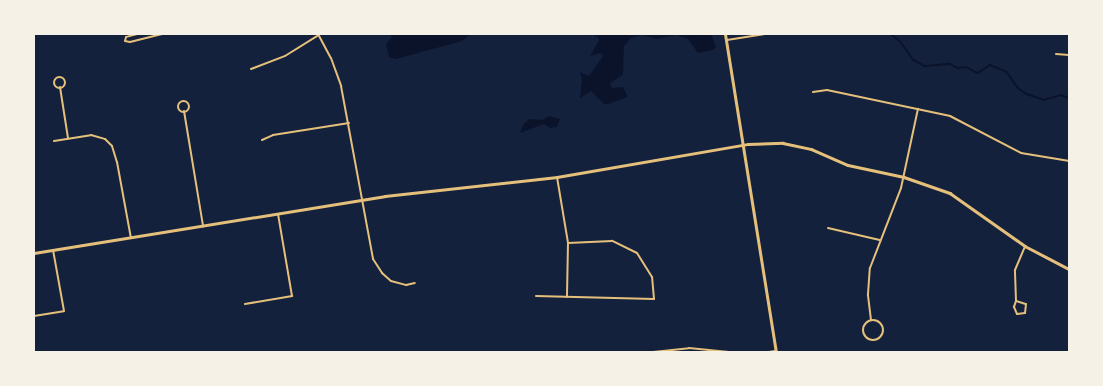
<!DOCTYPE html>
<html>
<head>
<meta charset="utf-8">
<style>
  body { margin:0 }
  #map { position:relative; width:1103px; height:386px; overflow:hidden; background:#14213d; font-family:Inter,sans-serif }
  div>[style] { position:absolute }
  .water>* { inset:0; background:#0b132b }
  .stream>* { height:1.5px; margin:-0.75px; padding:0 0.75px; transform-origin:0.75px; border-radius:0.75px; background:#0b132b }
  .minor>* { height:2px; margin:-1px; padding:0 1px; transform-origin:1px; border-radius:1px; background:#e5c07b }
  .minor>.ring { margin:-1px; padding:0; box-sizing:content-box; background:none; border:2px solid #e5c07b; border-radius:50% }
  .tertiary>* { height:2.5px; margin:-1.25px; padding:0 1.25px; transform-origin:1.25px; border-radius:1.25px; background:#e5c07b }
  .secondary>* { height:3px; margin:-1.5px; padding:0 1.5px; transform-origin:1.5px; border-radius:1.5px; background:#e5c07b }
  span { translate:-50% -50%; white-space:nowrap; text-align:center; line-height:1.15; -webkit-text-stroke:3px #f6f1e7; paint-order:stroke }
  .frame { position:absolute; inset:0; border:35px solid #f6f1e7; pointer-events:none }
</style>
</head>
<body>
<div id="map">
  <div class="water">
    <i style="clip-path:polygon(390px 34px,471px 34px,462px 41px,396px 59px,389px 57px,386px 44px,392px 37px)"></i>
    <i style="clip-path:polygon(588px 34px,711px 34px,716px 47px,713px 50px,698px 53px,688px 39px,676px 35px,657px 39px,642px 35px,631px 38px,624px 46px,623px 75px,610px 83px,612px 88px,623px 87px,628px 97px,608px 104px,604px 104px,591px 91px,580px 98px,582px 80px,580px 72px,589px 76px,603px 56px,601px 53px,590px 56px,599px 40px,598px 37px,591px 34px,586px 36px)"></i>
    <i style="clip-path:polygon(549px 116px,560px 119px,557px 127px,550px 128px,544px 124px,520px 133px,523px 125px,529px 119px,542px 120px)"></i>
  </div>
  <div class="stream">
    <i style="left:891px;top:34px;width:11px;rotate:38deg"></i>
    <i style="left:900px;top:41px;width:24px;rotate:54deg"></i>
    <i style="left:914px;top:60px;width:13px;rotate:29deg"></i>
    <i style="left:925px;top:66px;width:25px;rotate:-5deg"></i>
    <i style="left:950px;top:64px;width:9px;rotate:27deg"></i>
    <i style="left:958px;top:68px;width:8px;rotate:-7deg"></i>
    <i style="left:966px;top:67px;width:13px;rotate:27deg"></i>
    <i style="left:978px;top:73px;width:14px;rotate:-34deg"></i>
    <i style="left:990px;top:65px;width:18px;rotate:22deg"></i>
    <i style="left:1007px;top:72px;width:19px;rotate:55deg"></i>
    <i style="left:1018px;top:88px;width:11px;rotate:34deg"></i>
    <i style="left:1027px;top:94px;width:18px;rotate:19deg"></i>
    <i style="left:1044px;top:100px;width:18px;rotate:-16deg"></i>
    <i style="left:1061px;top:95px;width:9px;rotate:21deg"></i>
  </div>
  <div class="minor">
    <i style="left:137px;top:34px;width:11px;rotate:165deg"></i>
    <i style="left:126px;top:37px;width:4px;rotate:104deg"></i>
    <i style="left:125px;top:41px;width:5px;rotate:11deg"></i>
    <i style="left:130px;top:42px;width:33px;rotate:-14deg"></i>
    <i style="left:318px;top:34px;width:27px;rotate:62deg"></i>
    <i style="left:331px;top:58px;width:30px;rotate:70deg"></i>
    <i style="left:341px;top:86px;width:176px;rotate:79.5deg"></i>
    <i style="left:373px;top:259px;width:17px;rotate:57deg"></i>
    <i style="left:382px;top:273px;width:12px;rotate:42deg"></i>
    <i style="left:391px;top:281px;width:16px;rotate:15deg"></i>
    <i style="left:406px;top:285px;width:9px;rotate:-13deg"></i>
    <i style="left:727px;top:40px;width:37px;rotate:-9deg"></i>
    <i style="left:1056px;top:54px;width:13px;rotate:4deg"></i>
    <i style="left:251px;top:69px;width:36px;rotate:-21deg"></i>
    <i style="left:285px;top:56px;width:40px;rotate:-32deg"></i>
    <i class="ring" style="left:53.5px;top:76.5px;width:9px;height:9px"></i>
    <i style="left:60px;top:87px;width:52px;rotate:81.1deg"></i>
    <i style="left:813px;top:92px;width:14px;rotate:-8deg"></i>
    <i style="left:827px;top:90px;width:126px;rotate:11.9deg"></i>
    <i style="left:950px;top:116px;width:80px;rotate:27.5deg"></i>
    <i style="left:1021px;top:153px;width:49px;rotate:9.5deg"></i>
    <i class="ring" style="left:177.5px;top:100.5px;width:9px;height:9px"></i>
    <i style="left:184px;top:111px;width:117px;rotate:80.6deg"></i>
    <i style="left:262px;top:140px;width:12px;rotate:-24deg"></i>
    <i style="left:273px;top:135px;width:77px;rotate:-9deg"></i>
    <i style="left:54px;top:141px;width:37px;rotate:-9deg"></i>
    <i style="left:91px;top:135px;width:15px;rotate:16deg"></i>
    <i style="left:105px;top:139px;width:10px;rotate:45deg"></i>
    <i style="left:112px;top:146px;width:17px;rotate:73deg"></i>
    <i style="left:117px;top:162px;width:77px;rotate:79.6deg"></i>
    <i style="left:557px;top:177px;width:67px;rotate:80.5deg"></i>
    <i style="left:568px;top:243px;width:54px;rotate:91.1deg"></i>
    <i style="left:828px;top:228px;width:53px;rotate:13deg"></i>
    <i style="left:536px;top:296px;width:118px;rotate:1.5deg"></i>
    <i style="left:654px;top:299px;width:22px;rotate:-95deg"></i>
    <i style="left:652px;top:277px;width:28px;rotate:-122deg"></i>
    <i style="left:637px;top:253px;width:28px;rotate:-154deg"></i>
    <i style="left:612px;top:241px;width:44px;rotate:177.4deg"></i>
    <i style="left:1016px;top:301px;width:10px;rotate:17deg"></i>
    <i style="left:1026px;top:304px;width:9px;rotate:96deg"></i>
    <i style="left:1025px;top:313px;width:8px;rotate:173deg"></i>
    <i style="left:1017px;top:314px;width:8px;rotate:-113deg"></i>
    <i style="left:1014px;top:307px;width:6px;rotate:-72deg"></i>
    <i style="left:1016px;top:301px;width:31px;rotate:-92deg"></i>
    <i style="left:1015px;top:270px;width:26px;rotate:-67deg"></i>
    <i style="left:245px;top:304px;width:48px;rotate:-9.7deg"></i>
    <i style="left:292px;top:296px;width:83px;rotate:-99.7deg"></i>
    <i style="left:34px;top:316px;width:30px;rotate:-9deg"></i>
    <i style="left:64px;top:311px;width:62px;rotate:-100.2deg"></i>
    <i style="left:871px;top:320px;width:26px;rotate:-97deg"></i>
    <i style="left:868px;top:294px;width:26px;rotate:-86deg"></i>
    <i style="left:870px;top:268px;width:86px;rotate:-68.8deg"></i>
    <i style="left:901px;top:188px;width:81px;rotate:-77.9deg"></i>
    <i class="ring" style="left:863px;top:320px;width:18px;height:18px"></i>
    <i style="left:653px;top:352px;width:36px;rotate:-6deg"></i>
    <i style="left:689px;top:348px;width:40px;rotate:5.7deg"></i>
    <i style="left:769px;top:352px;width:6px;rotate:-9deg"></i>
  </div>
  <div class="tertiary">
    <i style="left:34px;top:253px;width:356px;rotate:-9.2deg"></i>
    <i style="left:385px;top:196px;width:173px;rotate:-6.3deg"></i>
    <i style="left:557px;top:177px;width:194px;rotate:-9.8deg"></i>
    <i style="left:748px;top:144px;width:35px;rotate:-2deg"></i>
    <i style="left:783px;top:143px;width:29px;rotate:12deg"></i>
    <i style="left:811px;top:149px;width:40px;rotate:23.4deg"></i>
    <i style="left:848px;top:165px;width:57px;rotate:12.1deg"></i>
    <i style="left:904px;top:177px;width:49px;rotate:19.2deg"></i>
    <i style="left:950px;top:193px;width:92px;rotate:35.2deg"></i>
    <i style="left:1025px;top:246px;width:50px;rotate:27.6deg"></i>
  </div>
  <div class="secondary">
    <i style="left:725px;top:34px;width:322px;rotate:80.9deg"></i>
  </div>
  <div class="frame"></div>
</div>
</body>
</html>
